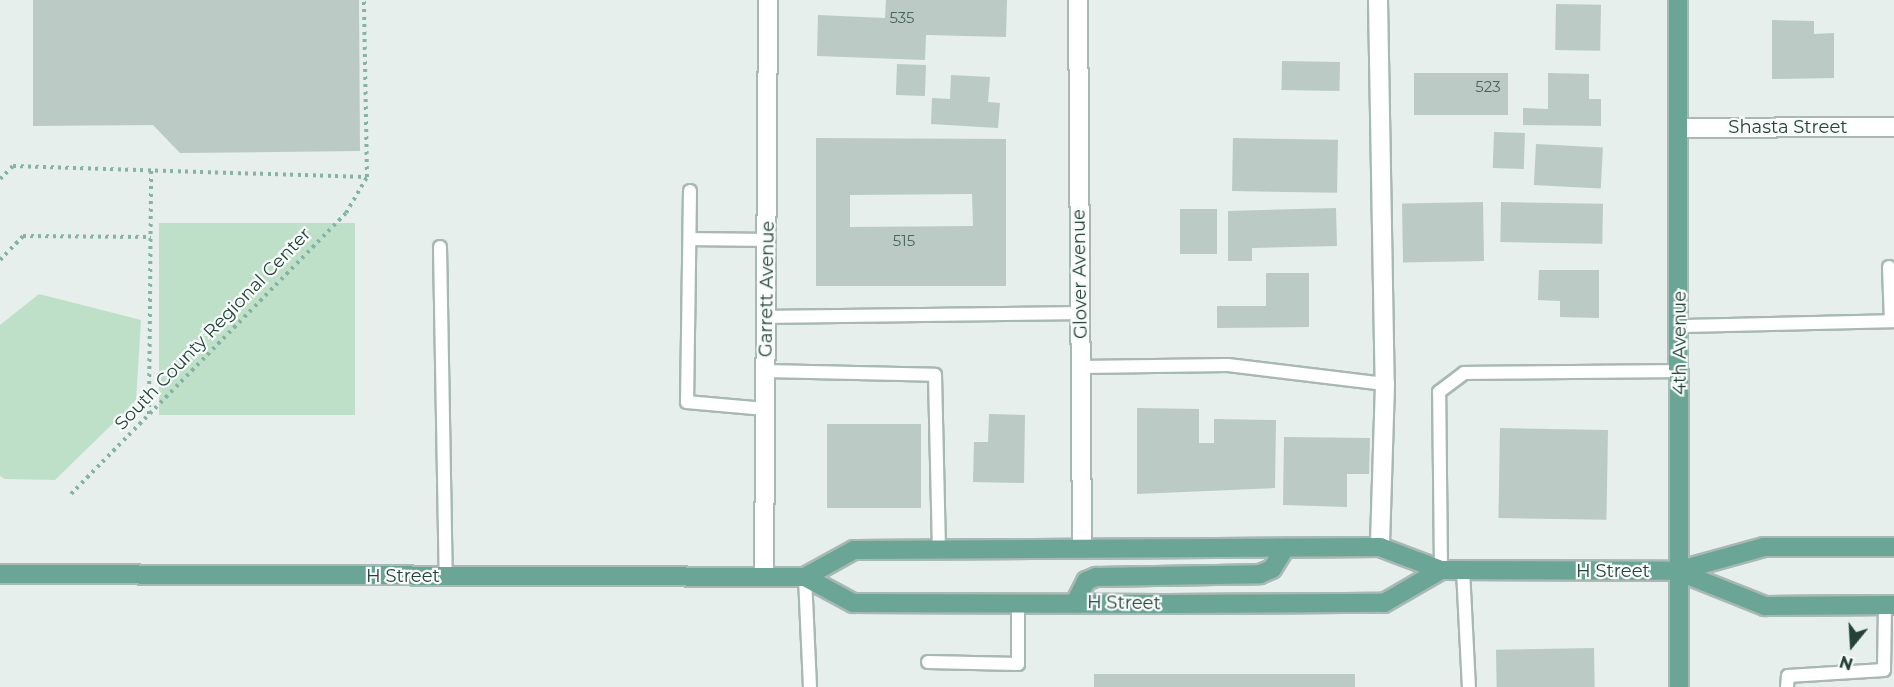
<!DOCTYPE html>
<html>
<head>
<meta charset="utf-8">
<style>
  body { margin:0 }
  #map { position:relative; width:1894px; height:687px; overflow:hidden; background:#e6efeb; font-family:Montserrat,sans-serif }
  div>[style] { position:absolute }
  .green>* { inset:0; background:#bfe0c8; transform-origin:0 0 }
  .building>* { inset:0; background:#bbcac4; transform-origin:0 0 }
  .path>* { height:4px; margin-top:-2px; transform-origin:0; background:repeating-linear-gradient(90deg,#86b3a5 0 3px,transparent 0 7.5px) }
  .roads { filter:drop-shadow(2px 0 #a8b8b2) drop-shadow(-2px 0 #a8b8b2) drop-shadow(0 2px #a8b8b2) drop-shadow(0 -2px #a8b8b2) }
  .lane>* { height:12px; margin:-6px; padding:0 6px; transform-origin:6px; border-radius:6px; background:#fff }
  .street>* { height:18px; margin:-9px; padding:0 9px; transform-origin:9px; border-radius:9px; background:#fff }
  .primary>* { height:18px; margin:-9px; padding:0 9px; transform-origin:9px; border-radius:9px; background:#6aa596 }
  span { translate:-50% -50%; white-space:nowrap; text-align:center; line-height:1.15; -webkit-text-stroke:4.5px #f7fbf9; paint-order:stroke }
  .number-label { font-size:15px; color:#4a645c }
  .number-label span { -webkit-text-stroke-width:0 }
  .street-label { font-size:18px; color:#24423a }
  .north { position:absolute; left:1822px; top:615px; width:60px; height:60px; -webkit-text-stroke:4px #f7fbf9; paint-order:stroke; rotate:198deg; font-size:16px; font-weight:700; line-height:24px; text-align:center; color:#24423a }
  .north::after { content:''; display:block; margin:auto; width:21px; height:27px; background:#24423a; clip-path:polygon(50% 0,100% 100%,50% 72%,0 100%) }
</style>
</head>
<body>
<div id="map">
  <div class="green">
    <i style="left:355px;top:223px;width:192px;height:196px;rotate:90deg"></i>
    <i style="clip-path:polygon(39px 294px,141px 320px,136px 401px,55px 480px,5px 479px,0 476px,0 325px)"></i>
  </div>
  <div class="building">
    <i style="clip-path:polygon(33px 0,359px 0,360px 151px,180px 153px,153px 125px,33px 126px)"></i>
    <i style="clip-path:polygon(886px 0,1007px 0,1006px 37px,926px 35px,925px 60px,817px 56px,818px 15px,885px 18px)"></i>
    <i style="left:1556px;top:4px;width:45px;height:46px;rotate:1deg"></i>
    <i style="clip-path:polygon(1772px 20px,1814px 21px,1814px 34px,1834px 33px,1834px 78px,1772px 79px)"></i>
    <i style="left:1282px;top:61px;width:58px;height:29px;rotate:1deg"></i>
    <i style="left:897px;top:64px;width:29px;height:31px;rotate:2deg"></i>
    <i style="left:1414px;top:73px;width:94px;height:42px"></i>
    <i style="clip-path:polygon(1548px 73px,1589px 74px,1589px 99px,1601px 99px,1601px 126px,1523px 125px,1523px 108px,1548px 109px)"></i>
    <i style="clip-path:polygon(951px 75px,990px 77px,988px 102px,1000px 103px,998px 128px,931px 124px,932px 98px,950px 99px)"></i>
    <i style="left:1494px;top:132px;width:31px;height:36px;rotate:2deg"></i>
    <i style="clip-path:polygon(evenodd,816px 138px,1006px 139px,1006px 286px,816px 286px,816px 138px,972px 194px,973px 226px,850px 227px,850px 195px,972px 194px)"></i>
    <i style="left:1233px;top:138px;width:105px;height:53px;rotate:1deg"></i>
    <i style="left:1536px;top:144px;width:67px;height:41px;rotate:3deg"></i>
    <i style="left:1483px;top:202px;width:59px;height:81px;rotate:89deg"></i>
    <i style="left:1501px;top:202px;width:102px;height:40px;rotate:1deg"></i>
    <i style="clip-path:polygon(1336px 208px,1337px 246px,1252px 248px,1252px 261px,1228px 261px,1228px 211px)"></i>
    <i style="left:1180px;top:209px;width:37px;height:45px"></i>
    <i style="clip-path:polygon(1539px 270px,1599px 270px,1599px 318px,1560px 317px,1560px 301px,1538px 300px)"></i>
    <i style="clip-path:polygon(1266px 273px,1309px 273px,1309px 327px,1217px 328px,1217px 306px,1266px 306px)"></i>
    <i style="clip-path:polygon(1137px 408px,1199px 409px,1199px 443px,1214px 443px,1214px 419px,1276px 420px,1275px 488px,1137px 494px)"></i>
    <i style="clip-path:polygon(989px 414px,1025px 415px,1024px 483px,973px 482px,974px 442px,988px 442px)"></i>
    <i style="left:827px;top:424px;width:94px;height:84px"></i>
    <i style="left:1500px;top:428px;width:108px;height:90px;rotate:1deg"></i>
    <i style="clip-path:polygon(1284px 437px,1370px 438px,1369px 474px,1347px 474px,1347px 507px,1283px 505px)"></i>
    <i style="left:1594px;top:648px;width:39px;height:98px;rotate:89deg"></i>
    <i style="left:1355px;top:674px;width:13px;height:261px;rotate:90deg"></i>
  </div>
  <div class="path">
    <i style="left:0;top:179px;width:18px;rotate:-45deg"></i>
    <i style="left:13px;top:166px;width:354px;rotate:1.8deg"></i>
    <i style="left:0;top:260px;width:33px;rotate:-46deg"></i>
    <i style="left:23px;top:236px;width:128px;rotate:0.4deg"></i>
    <i style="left:149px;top:414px;width:245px;rotate:-89.5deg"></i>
    <i style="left:71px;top:494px;width:393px;rotate:-45.6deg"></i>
    <i style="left:346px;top:213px;width:42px;rotate:-59.7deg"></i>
    <i style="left:367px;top:177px;width:177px;rotate:-91deg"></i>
  </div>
  <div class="roads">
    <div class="lane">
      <i style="left:690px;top:191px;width:211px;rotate:90.8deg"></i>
      <i style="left:687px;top:402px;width:78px;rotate:5.1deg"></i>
      <i style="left:691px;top:239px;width:77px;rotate:0.7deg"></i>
      <i style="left:440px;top:247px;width:329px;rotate:89deg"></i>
      <i style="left:1889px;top:267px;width:54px;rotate:87.9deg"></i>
      <i style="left:765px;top:317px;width:315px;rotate:-0.7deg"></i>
      <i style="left:1680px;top:326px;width:214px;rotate:-1.3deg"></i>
      <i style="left:1081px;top:367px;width:147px;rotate:-0.8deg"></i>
      <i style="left:1228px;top:365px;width:158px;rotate:6.9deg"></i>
      <i style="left:765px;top:371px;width:170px;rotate:1.3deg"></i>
      <i style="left:935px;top:375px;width:172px;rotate:88.7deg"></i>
      <i style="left:1441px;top:570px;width:178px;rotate:-90.6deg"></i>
      <i style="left:1439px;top:392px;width:31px;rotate:-37deg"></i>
      <i style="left:1464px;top:373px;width:216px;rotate:-0.5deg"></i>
      <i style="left:1463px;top:570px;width:117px;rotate:87.1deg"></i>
      <i style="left:805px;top:577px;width:110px;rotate:87.4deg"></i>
      <i style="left:928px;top:662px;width:90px;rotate:1.3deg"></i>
      <i style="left:1018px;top:664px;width:62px;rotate:-90deg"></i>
      <i style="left:1787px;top:687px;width:11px;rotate:-85deg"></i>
      <i style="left:1788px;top:676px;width:96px;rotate:-3.6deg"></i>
      <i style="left:1884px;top:670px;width:65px;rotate:-89.1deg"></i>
    </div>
    <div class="street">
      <i style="left:1078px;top:0;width:548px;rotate:89.58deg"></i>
      <i style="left:1378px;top:0;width:384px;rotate:89deg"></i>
      <i style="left:1385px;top:384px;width:163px;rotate:91.8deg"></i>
      <i style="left:1682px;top:128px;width:212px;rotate:-0.3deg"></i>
      <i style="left:764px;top:577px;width:577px;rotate:-89.6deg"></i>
    </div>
    <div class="primary">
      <i style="left:1678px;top:0;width:687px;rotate:89.92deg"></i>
      <i style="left:1677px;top:571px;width:95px;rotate:21.7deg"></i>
      <i style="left:1765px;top:606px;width:129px;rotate:-0.4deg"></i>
      <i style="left:0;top:574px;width:805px;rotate:0.21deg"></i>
      <i style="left:805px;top:577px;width:55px;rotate:28.4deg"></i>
      <i style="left:853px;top:603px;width:313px;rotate:0.2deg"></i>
      <i style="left:1166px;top:604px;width:218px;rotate:-0.3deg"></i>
      <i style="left:1384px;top:603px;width:66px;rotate:-30.1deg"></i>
      <i style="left:805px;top:577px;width:56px;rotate:-28.9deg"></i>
      <i style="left:854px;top:550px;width:526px;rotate:-0.33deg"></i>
      <i style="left:1380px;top:547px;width:65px;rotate:20.7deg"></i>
      <i style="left:1441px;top:570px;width:236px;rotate:0.2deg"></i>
      <i style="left:1677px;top:571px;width:90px;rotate:-15.4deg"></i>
      <i style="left:1764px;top:547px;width:130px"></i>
      <i style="left:1075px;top:603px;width:25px;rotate:-63deg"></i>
      <i style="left:1086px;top:581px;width:11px;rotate:-22deg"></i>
      <i style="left:1096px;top:577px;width:164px;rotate:-1deg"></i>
      <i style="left:1260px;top:574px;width:13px;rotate:-23deg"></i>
      <i style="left:1272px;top:569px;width:25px;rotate:-58deg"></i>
    </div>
  </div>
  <div class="number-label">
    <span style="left:902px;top:18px">535</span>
    <span style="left:1488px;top:87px">523</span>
    <span style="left:904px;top:241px">515</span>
  </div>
  <div class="street-label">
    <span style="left:1788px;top:127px">Shasta Street</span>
    <span style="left:1080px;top:274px;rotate:-91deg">Glover Avenue</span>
    <span style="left:767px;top:289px;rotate:-89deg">Garrett Avenue</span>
    <span style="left:213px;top:329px;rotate:-46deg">South County Regional Center</span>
    <span style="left:1680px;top:343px;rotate:-90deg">4th Avenue</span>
    <span style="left:1613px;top:571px">H Street</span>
    <span style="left:403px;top:576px">H Street</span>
    <span style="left:1124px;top:603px;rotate:1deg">H Street</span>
  </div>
  <div class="north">N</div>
</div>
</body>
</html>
